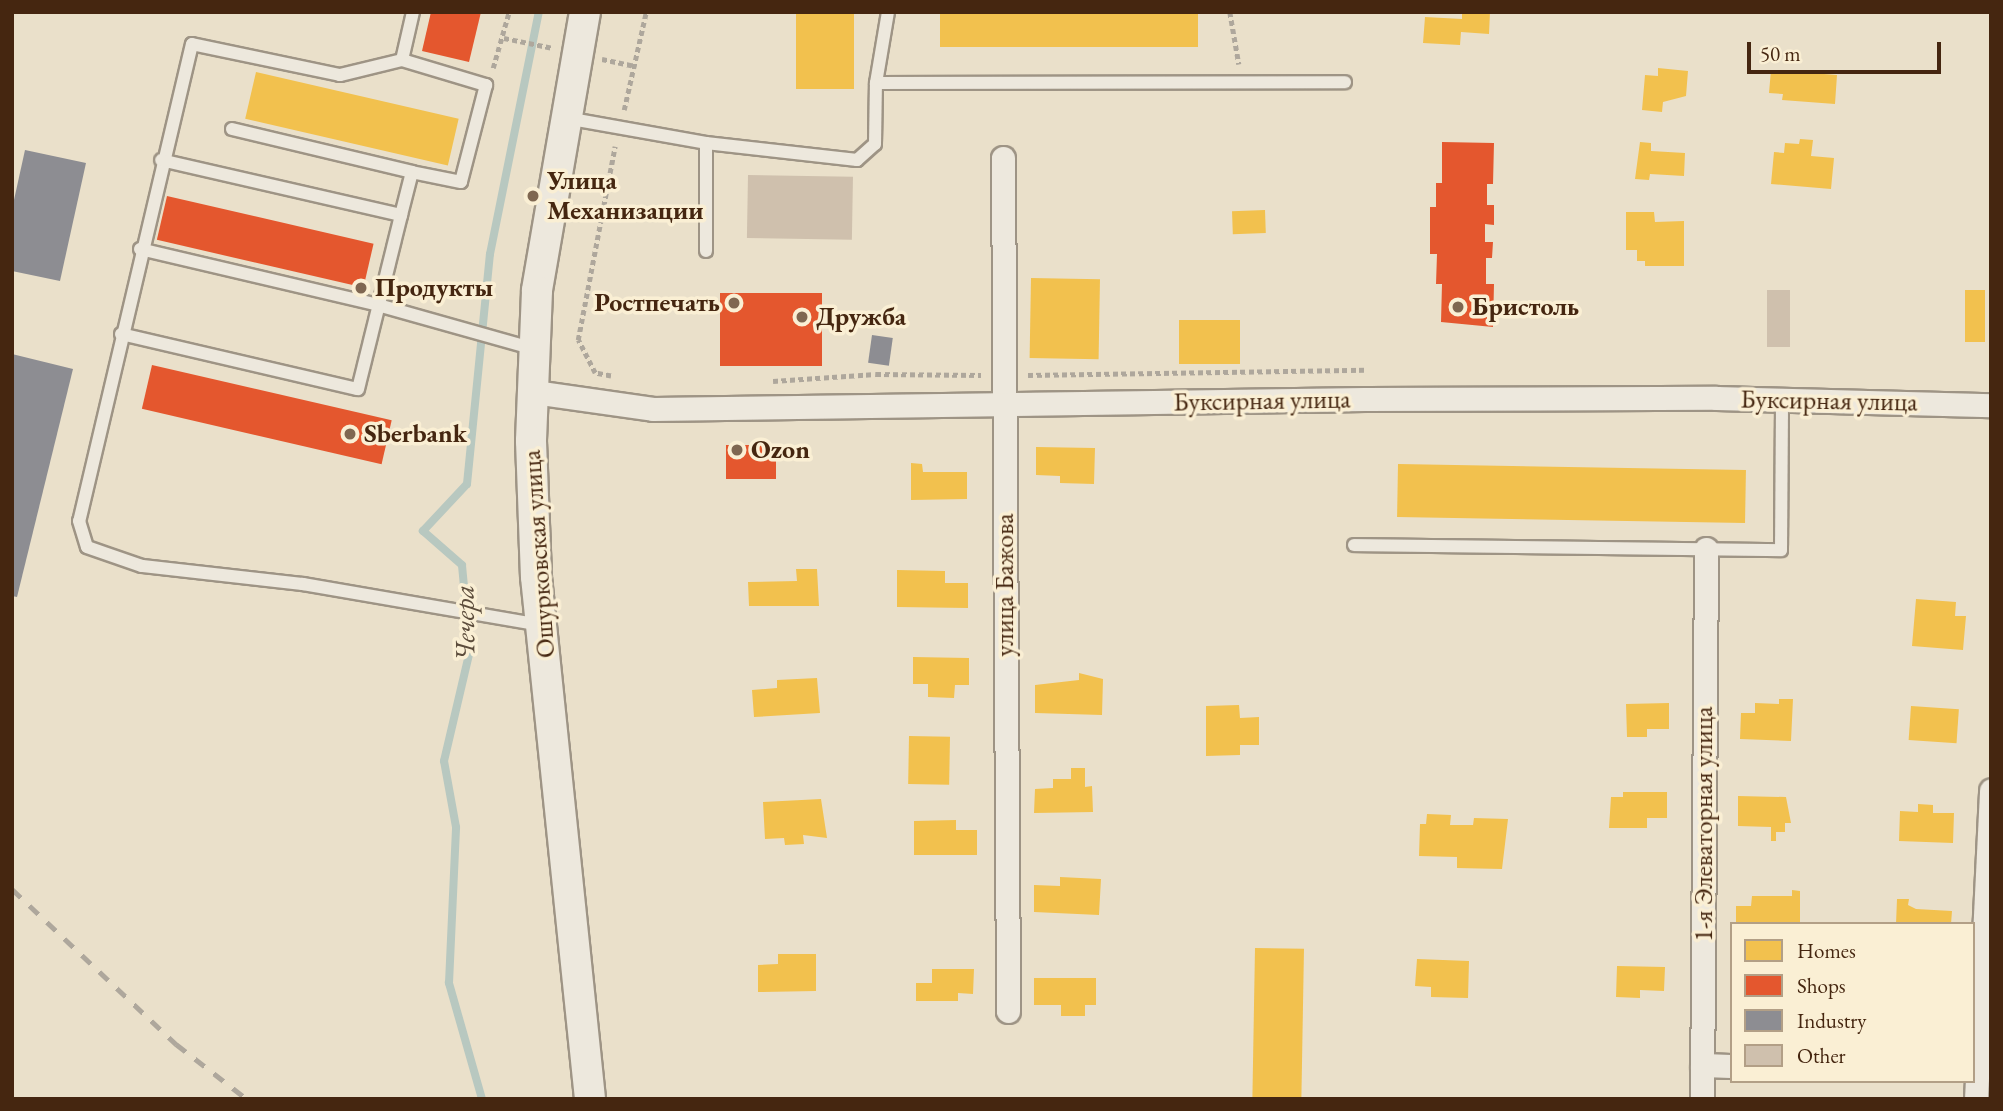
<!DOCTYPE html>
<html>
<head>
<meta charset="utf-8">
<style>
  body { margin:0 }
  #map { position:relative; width:2003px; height:1111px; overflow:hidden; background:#eae0ca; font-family:"EB Garamond",serif }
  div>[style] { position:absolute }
  .homes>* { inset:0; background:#f2c14e; transform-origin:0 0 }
  .shops>* { inset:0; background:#e4572e; transform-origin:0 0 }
  .industry>* { inset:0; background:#8d8d92; transform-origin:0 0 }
  .stream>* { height:8px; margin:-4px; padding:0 4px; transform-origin:4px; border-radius:4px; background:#b8c8c0 }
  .building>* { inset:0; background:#cfc0ad; transform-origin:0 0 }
  .path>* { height:4.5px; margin-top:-2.25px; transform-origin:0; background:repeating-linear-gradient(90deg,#aea79c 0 5px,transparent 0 8.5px) }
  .roads { filter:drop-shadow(2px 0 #9e9485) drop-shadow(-2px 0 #9e9485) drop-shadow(0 2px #9e9485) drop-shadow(0 -2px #9e9485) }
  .service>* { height:12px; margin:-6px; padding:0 6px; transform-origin:6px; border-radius:6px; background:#ede8dd }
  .minor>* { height:23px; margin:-11.5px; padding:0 11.5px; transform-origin:11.5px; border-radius:11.5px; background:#ede8dd }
  .tertiary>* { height:30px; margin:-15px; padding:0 15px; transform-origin:15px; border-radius:15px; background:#ede8dd }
  .rail>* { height:5px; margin-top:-2.5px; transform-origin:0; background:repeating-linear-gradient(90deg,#aea79c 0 12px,transparent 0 24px) }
  .dots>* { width:19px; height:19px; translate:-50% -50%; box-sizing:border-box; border:4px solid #faefd4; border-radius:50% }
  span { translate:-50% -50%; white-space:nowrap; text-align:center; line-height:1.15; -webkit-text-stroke:7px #faefd4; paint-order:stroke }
  .poi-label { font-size:26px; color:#452610; font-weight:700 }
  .left { translate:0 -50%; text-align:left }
  .right { translate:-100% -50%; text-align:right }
  .street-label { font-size:26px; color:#452610 }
  .water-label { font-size:28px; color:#5c4c3b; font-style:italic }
  .frame { position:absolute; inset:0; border:14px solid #452610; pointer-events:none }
  .legend { position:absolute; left:1730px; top:922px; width:245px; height:161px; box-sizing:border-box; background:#faefd4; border:2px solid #b29f86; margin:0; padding:9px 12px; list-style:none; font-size:21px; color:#452610 }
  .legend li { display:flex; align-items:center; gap:14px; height:35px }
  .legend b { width:35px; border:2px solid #b29f86 }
  .scale { position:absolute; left:1747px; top:42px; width:194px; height:32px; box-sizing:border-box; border:4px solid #452610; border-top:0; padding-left:9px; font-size:21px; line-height:24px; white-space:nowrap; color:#452610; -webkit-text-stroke:5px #faefd4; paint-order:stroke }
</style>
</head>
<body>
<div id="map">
  <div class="homes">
    <i style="left:796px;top:12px;width:58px;height:77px"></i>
    <i style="left:940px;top:12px;width:258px;height:35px"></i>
    <i style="clip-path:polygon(1462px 12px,1490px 12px,1489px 34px,1461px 32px,1460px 45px,1423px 43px,1425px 17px,1462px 19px)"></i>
    <i style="clip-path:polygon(1658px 68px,1688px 71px,1686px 96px,1663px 102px,1662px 112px,1642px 110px,1645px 75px,1658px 76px)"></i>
    <i style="clip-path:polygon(1771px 70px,1837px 75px,1835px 104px,1782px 100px,1783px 94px,1769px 93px)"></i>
    <i style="left:256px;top:72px;width:208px;height:48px;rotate:13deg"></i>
    <i style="clip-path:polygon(1800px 139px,1813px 140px,1811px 156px,1834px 158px,1831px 189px,1771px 184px,1774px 152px,1784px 153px,1785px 143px,1799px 144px)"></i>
    <i style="clip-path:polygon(1640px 142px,1651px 143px,1651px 151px,1685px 153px,1684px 176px,1650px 174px,1649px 180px,1635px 179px)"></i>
    <i style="left:1265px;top:210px;width:23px;height:33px;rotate:88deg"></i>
    <i style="clip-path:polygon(1626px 212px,1654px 212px,1655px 222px,1684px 221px,1684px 266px,1645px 266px,1645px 261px,1637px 261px,1637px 250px,1626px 250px)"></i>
    <i style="left:1031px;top:278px;width:69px;height:80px;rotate:1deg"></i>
    <i style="left:1965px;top:290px;width:20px;height:52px"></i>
    <i style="left:1179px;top:320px;width:61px;height:44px"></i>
    <i style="clip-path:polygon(1036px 447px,1095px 448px,1094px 484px,1060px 483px,1060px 476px,1036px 475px)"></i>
    <i style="clip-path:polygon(911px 463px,922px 464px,923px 472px,967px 472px,967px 499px,911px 500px)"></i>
    <i style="left:1398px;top:464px;width:348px;height:53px;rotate:1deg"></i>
    <i style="clip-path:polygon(796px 569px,817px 569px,819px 606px,749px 606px,748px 582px,797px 581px)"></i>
    <i style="clip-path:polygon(897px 570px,945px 571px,945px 583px,968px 583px,968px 608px,897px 607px)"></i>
    <i style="clip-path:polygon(1916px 599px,1956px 602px,1955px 616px,1966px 616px,1963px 650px,1912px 646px)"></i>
    <i style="clip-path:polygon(913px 657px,969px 658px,969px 685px,955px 685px,954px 698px,928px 697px,928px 684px,913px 684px)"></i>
    <i style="clip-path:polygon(1079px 673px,1103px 679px,1102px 715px,1035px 713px,1035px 685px,1079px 680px)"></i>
    <i style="clip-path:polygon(817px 678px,820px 713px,754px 717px,752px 690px,777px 688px,777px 680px)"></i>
    <i style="clip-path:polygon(1779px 699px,1793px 699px,1791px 741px,1740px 739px,1741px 713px,1755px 713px,1755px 703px,1779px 704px)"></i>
    <i style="clip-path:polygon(1669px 703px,1669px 729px,1647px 729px,1647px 737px,1627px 737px,1626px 704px)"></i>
    <i style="clip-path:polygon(1239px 705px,1240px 718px,1259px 717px,1259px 745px,1240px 745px,1240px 755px,1206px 756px,1206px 706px)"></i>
    <i style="left:1911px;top:706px;width:48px;height:34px;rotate:4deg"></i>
    <i style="left:909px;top:736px;width:41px;height:48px;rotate:1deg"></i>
    <i style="clip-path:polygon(1071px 768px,1085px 768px,1085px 787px,1092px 786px,1093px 812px,1034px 813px,1035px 789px,1053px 788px,1053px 779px,1071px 779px)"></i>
    <i style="clip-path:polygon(1623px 792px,1667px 792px,1667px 818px,1647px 818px,1647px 828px,1609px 828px,1611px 797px,1623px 797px)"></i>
    <i style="clip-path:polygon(1738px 796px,1786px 797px,1791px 823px,1785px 823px,1785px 832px,1776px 832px,1776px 841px,1771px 841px,1771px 827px,1738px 826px)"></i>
    <i style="clip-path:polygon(821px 799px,827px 838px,803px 835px,804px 844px,785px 845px,784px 838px,765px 839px,763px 802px)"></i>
    <i style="clip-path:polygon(1918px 804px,1933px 805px,1933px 813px,1954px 813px,1953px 843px,1899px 841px,1900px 811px,1918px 812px)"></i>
    <i style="clip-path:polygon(1427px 814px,1451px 815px,1450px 825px,1473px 825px,1474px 818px,1508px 819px,1502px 869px,1457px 868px,1457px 857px,1419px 856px,1420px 824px,1426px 824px)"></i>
    <i style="clip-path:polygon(956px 820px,956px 830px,977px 830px,977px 855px,914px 855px,914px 821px)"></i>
    <i style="clip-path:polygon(1060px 877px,1101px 879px,1099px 915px,1034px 912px,1034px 885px,1060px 886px)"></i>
    <i style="clip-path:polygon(1792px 890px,1800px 891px,1800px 924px,1736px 924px,1736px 906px,1751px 906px,1752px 896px,1792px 896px)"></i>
    <i style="clip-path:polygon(1897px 899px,1909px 899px,1908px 905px,1916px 909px,1952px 911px,1951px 924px,1896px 924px)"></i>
    <i style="left:1255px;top:948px;width:49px;height:151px;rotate:1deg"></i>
    <i style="clip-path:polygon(778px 954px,816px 954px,816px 991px,758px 992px,758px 965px,778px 964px)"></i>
    <i style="clip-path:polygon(1417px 959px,1469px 961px,1468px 998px,1431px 997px,1431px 987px,1415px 986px)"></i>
    <i style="clip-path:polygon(1617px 966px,1665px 967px,1664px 991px,1640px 990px,1640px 998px,1616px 997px)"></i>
    <i style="clip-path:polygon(932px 969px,974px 969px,973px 994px,958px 993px,958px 1001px,916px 1001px,916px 983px,932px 983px)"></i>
    <i style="clip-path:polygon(1034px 978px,1096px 978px,1096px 1005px,1085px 1005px,1085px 1016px,1061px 1016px,1061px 1005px,1034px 1005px)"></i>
  </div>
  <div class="shops">
    <i style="clip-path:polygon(431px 12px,481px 12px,469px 62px,422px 51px)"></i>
    <i style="clip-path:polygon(1442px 142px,1494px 143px,1493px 184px,1487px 184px,1487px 205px,1494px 205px,1494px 225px,1485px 224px,1485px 242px,1493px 242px,1492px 258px,1486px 258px,1486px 284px,1494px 284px,1493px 327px,1441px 322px,1442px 284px,1436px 284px,1437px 254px,1430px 254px,1430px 207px,1436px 207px,1436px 183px,1442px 183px)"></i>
    <i style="left:167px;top:196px;width:212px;height:45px;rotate:13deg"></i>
    <i style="left:720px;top:293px;width:102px;height:73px"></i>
    <i style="left:152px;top:365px;width:246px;height:45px;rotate:13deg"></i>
    <i style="left:726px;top:445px;width:50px;height:34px"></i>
  </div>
  <div class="industry">
    <i style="clip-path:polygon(25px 150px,86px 163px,60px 281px,12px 271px,12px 209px)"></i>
    <i style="left:872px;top:335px;width:21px;height:28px;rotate:8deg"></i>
    <i style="clip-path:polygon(12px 354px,73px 369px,17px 597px,12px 596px)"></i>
  </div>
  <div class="stream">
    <i style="left:482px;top:1099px;width:121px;rotate:-105.9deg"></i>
    <i style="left:449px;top:983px;width:156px;rotate:-87.4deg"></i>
    <i style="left:456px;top:827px;width:67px;rotate:-100.3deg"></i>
    <i style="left:444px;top:761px;width:114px;rotate:-76.8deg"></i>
    <i style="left:470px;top:650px;width:85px;rotate:-95.4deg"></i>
    <i style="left:462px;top:565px;width:52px;rotate:-138.9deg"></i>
    <i style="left:423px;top:531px;width:64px;rotate:-46.9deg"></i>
    <i style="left:467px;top:484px;width:231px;rotate:-84.3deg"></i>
    <i style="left:490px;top:254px;width:247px;rotate:-78.6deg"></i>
  </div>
  <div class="building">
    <i style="left:748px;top:175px;width:105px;height:63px;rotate:1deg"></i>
    <i style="left:1767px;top:290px;width:23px;height:57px"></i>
  </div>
  <div class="path">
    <i style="left:1230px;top:12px;width:53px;rotate:80.2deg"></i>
    <i style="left:504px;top:38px;width:50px;rotate:11.5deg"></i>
    <i style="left:602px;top:59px;width:35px;rotate:12deg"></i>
    <i style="left:493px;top:68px;width:58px;rotate:-74.1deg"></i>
    <i style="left:624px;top:110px;width:100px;rotate:-77.3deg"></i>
    <i style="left:1028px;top:375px;width:337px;rotate:-0.9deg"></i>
    <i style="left:611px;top:376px;width:16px;rotate:-169deg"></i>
    <i style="left:595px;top:373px;width:37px;rotate:-117deg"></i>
    <i style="left:578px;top:340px;width:197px;rotate:-79.2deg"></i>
    <i style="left:773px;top:381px;width:103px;rotate:-3.9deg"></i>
    <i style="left:876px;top:374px;width:105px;rotate:0.5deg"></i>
  </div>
  <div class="roads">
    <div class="service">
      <i style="left:413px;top:12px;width:49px;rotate:102.9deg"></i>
      <i style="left:402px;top:60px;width:64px;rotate:166.4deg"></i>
      <i style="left:340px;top:75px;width:151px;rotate:-168.2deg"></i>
      <i style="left:192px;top:44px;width:490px;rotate:103.3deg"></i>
      <i style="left:79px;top:521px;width:27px;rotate:73deg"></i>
      <i style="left:87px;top:547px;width:58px;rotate:19.1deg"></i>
      <i style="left:142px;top:566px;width:162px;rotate:6.4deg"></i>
      <i style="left:303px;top:584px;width:242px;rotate:9.8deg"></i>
      <i style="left:888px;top:12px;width:72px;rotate:99.6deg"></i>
      <i style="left:876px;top:83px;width:469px;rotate:-0.1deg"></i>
      <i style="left:402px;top:60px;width:88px;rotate:16.6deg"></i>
      <i style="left:486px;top:85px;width:100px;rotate:104.5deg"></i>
      <i style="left:461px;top:182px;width:50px;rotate:-168.5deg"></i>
      <i style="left:566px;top:118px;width:142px;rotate:10.1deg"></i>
      <i style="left:706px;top:143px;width:152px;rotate:6.4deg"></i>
      <i style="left:857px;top:160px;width:24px;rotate:-42deg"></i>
      <i style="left:875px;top:144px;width:61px;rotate:-89.1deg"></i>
      <i style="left:232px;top:129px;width:185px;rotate:13.4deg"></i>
      <i style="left:412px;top:172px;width:44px;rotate:104.3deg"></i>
      <i style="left:140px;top:249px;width:244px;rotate:13.2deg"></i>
      <i style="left:378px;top:305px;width:163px;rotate:15.7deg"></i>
      <i style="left:706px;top:251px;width:108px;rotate:-90deg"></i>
      <i style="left:121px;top:334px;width:243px;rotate:13.1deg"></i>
      <i style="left:358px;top:389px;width:179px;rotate:-76.1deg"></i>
      <i style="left:401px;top:215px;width:246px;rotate:-167.1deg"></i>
      <i style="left:1354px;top:545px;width:427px;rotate:0.7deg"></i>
      <i style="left:1781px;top:550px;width:151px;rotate:-89.6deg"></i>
    </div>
    <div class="minor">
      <i style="left:1003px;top:158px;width:853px;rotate:89.66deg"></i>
      <i style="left:534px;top:392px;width:120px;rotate:8.1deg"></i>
      <i style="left:653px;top:409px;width:712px;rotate:-0.8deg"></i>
      <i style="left:1365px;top:399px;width:351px;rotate:-0.2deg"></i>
      <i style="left:1716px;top:398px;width:275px;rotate:1.5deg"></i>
      <i style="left:1702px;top:1065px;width:30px;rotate:2deg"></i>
      <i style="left:1702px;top:1099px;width:550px;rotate:-89.58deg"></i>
      <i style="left:1976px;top:1099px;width:309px;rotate:-87.2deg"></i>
    </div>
    <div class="tertiary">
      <i style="left:585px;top:12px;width:283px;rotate:99.8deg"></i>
      <i style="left:537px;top:291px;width:150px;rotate:92.3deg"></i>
      <i style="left:531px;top:441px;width:136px;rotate:87.9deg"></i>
      <i style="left:536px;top:577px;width:525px;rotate:84.09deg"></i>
    </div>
  </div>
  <div class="rail">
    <i style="left:12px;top:889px;width:226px;rotate:43.4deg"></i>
    <i style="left:176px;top:1044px;width:90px;rotate:37.8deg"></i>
  </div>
  <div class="dots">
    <i style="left:533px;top:196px;background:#7f6751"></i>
    <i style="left:361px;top:288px;background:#7f6751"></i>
    <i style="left:734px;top:303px;background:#7f6751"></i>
    <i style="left:1458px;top:307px;background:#7f6751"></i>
    <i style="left:802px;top:317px;background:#7f6751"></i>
    <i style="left:350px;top:434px;background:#7f6751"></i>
    <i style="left:737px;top:450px;background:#7f6751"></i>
  </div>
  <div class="poi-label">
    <span class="left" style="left:547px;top:196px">Улица<br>Механизации</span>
    <span class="left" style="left:375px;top:288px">Продукты</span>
    <span class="right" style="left:720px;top:303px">Ростпечать</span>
    <span class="left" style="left:1472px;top:307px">Бристоль</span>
    <span class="left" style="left:816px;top:317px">Дружба</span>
    <span class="left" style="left:364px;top:434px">Sberbank</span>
    <span class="left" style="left:751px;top:450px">Ozon</span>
  </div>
  <div class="street-label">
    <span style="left:1262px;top:401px;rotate:-1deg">Буксирная улица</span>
    <span style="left:1829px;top:401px;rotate:1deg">Буксирная улица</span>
    <span style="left:539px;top:554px;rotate:-94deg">Ошурковская улица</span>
    <span style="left:1005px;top:585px;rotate:-90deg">улица Бажова</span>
    <span style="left:1704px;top:824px;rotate:-90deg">1-я Элеваторная улица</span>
  </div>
  <div class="water-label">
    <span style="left:464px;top:623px;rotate:-91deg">Чечера</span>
  </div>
  <div class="frame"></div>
  <ul class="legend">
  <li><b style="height:19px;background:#f2c14e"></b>Homes</li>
  <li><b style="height:19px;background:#e4572e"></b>Shops</li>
  <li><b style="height:19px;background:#8d8d92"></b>Industry</li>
  <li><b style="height:19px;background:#cfc0ad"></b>Other</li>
  </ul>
  <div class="scale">50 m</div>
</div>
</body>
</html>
